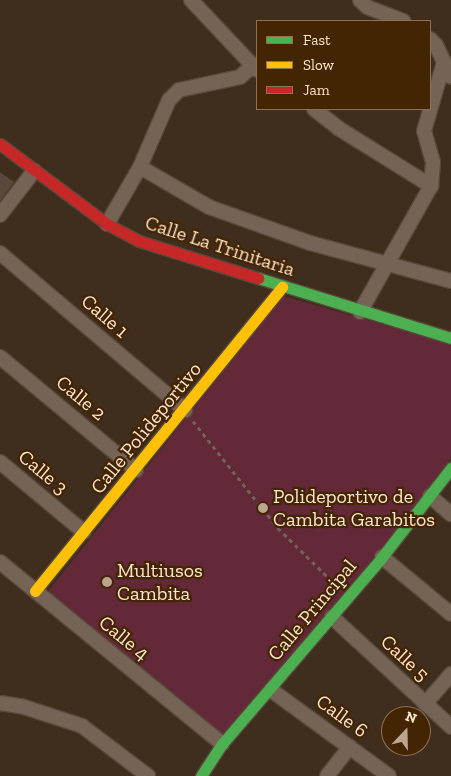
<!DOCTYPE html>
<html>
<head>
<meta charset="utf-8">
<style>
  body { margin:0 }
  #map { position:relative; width:451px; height:776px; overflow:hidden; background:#3f2e1d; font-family:"Zilla Slab",serif }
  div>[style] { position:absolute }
  .green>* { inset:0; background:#642939 }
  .building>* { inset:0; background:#5b483c }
  .path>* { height:2.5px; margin-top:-1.25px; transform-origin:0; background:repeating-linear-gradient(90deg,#716355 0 4px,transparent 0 8px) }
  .roads { filter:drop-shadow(1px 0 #58493b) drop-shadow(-1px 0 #58493b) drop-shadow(0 1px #58493b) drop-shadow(0 -1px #58493b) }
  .street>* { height:14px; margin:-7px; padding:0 7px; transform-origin:7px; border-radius:7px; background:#756456 }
  .fast>* { height:11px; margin:-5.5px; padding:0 5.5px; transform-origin:5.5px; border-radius:5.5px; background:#4caf50 }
  .slow>* { height:11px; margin:-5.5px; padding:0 5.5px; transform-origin:5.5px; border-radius:5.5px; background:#ffc107 }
  .jam>* { height:11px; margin:-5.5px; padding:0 5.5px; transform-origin:5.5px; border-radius:5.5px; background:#c62828 }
  .dots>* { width:14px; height:14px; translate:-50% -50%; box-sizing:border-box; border:2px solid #432503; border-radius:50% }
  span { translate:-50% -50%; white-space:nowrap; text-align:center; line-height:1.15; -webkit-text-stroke:4.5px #432503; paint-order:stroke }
  .street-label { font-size:20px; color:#fee5cf }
  .poi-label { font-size:20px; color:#fee5cf }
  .left { translate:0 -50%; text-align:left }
  .legend { position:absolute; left:256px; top:20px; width:175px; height:90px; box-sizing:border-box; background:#432503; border:1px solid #8e7255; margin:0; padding:6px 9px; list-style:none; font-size:15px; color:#fee5cf }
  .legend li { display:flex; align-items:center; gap:10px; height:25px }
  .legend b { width:25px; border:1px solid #8e7255 }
  .north { position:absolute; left:381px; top:706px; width:50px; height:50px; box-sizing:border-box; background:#432503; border:1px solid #8e7255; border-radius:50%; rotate:21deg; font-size:14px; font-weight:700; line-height:20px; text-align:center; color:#fee5cf }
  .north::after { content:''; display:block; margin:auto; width:18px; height:22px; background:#bba591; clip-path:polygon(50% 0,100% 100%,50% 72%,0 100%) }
</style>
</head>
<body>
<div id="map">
  <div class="green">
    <i style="clip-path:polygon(283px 296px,451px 344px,451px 458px,374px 559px,223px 736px,47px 593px)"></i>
  </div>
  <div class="building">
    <i style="clip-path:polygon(0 172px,14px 182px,0 201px)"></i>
  </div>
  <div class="path">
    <i style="left:193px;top:421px;width:137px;rotate:51.5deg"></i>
    <i style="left:278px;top:528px;width:83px;rotate:44.5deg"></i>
  </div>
  <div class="roads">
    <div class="street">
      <i style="left:191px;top:0;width:96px;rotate:46.7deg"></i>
      <i style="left:360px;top:0;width:10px;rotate:45deg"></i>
      <i style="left:367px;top:7px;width:39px;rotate:21deg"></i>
      <i style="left:430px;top:39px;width:8px;rotate:45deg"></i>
      <i style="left:436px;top:45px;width:35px;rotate:65deg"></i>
      <i style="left:314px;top:109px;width:31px;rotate:38deg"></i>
      <i style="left:338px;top:128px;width:110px;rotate:31.9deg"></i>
      <i style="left:140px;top:167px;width:80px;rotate:30.1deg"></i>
      <i style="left:209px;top:207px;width:107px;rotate:19.6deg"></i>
      <i style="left:310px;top:243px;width:146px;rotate:15.1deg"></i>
      <i style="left:0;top:215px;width:56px;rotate:-52.3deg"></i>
      <i style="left:107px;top:224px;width:66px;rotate:-59.9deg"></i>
      <i style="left:140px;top:167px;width:73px;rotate:-66.6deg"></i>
      <i style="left:169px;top:100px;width:14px;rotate:-45deg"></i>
      <i style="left:179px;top:90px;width:62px;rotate:-12deg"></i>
      <i style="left:240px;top:77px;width:15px;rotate:-42deg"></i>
      <i style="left:0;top:253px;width:243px;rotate:40.3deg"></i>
      <i style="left:360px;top:312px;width:145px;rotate:-60.6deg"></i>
      <i style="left:431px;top:186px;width:24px;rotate:-85deg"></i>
      <i style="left:433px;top:162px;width:32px;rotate:-106deg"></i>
      <i style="left:424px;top:131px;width:72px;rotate:-73.8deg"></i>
      <i style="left:0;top:357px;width:177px;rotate:39.7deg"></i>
      <i style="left:0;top:462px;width:109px;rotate:39.8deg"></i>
      <i style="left:430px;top:496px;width:28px;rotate:41deg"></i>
      <i style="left:382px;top:557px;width:89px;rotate:39.6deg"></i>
      <i style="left:0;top:562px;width:287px;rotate:39.3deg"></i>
      <i style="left:332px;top:617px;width:162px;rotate:42.7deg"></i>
      <i style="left:271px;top:690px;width:146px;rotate:36.1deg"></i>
      <i style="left:0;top:703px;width:24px;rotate:9deg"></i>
      <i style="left:24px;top:707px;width:61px;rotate:18.1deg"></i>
      <i style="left:82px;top:726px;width:83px;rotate:37.1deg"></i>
      <i style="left:425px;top:704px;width:40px;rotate:-49deg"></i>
      <i style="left:327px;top:776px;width:37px;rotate:-52deg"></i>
    </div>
    <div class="fast">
      <i style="left:258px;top:278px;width:202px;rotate:17.3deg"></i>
      <i style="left:201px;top:776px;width:38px;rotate:-57deg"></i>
      <i style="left:222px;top:744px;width:246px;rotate:-49.4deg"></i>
      <i style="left:382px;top:557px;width:113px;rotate:-52.2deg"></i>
    </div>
    <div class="slow">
      <i style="left:35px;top:591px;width:392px;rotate:-50.9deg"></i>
    </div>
    <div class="jam">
      <i style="left:0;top:144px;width:134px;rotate:36.8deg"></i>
      <i style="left:107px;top:224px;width:36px;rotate:28deg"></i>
      <i style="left:139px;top:241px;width:125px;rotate:17.3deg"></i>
    </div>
  </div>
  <div class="dots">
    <i style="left:263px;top:508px;background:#bba591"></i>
    <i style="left:107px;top:582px;background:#bba591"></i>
  </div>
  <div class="street-label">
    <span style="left:220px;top:246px;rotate:18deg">Calle La Trinitaria</span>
    <span style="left:105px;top:316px;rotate:41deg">Calle 1</span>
    <span style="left:81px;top:398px;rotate:40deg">Calle 2</span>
    <span style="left:146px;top:428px;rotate:-51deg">Calle Polideportivo</span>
    <span style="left:43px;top:472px;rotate:40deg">Calle 3</span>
    <span style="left:312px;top:610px;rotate:-50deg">Calle Principal</span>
    <span style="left:124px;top:638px;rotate:39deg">Calle 4</span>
    <span style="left:405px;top:658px;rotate:43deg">Calle 5</span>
    <span style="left:342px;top:716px;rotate:36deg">Calle 6</span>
  </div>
  <div class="poi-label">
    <span class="left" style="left:273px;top:508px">Polideportivo de<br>Cambita Garabitos</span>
    <span class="left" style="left:117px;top:582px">Multiusos<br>Cambita</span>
  </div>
  <ul class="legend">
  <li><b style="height:6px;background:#4caf50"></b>Fast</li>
  <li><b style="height:6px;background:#ffc107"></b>Slow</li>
  <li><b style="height:6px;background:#c62828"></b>Jam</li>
  </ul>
  <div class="north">N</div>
</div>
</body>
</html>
